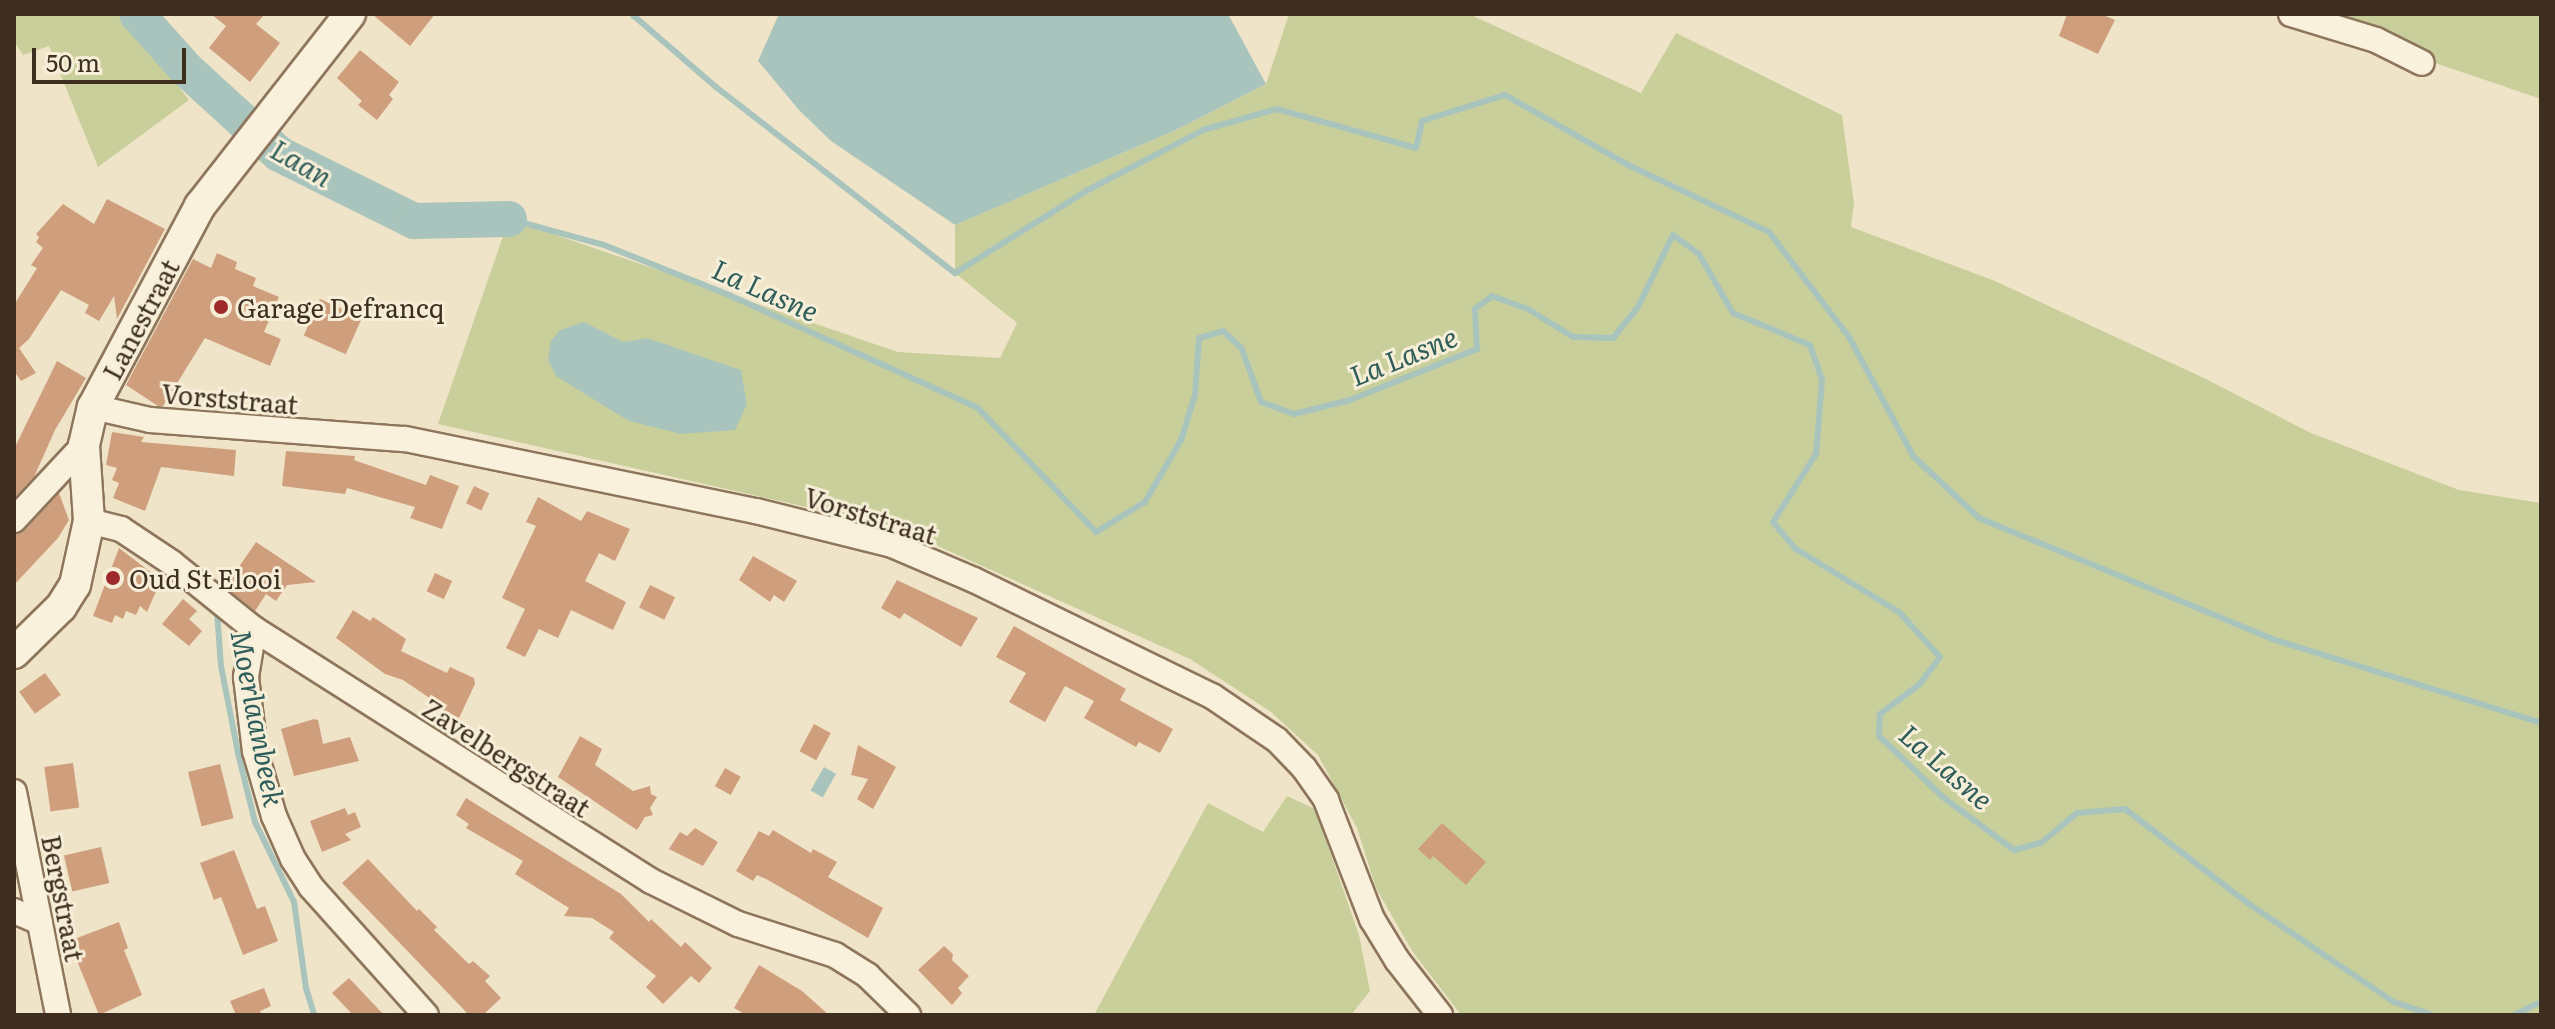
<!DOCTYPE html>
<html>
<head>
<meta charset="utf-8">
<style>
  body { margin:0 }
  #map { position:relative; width:2555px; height:1029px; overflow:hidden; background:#f0e4c8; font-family:Literata,serif }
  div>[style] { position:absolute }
  .green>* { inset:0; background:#c9cf9b }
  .water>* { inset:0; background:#a9c4bc; transform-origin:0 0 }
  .stream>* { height:6px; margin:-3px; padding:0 3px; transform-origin:3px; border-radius:3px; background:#a9c4bc }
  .river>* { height:36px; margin:-18px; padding:0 18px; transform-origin:18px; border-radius:18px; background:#a9c4bc }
  .building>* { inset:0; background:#cf9f7d; transform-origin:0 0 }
  .roads { filter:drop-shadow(2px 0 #8d765c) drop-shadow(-2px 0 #8d765c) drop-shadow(0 2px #8d765c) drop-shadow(0 -2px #8d765c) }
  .minor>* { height:24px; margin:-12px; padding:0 12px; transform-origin:12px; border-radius:12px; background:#faf1dc }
  .tertiary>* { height:30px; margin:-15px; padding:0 15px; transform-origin:15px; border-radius:15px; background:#faf1dc }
  .dots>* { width:22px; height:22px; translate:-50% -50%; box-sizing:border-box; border:4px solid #f7eed8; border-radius:50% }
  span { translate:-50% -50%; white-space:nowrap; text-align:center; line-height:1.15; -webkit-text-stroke:6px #f7eed8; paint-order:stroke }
  .poi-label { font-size:26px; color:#3d2e20 }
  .left { translate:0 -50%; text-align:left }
  .street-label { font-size:26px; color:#3d2e20 }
  .water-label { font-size:28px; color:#2f5d5a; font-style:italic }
  .frame { position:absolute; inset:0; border:16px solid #3d2e20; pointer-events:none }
  .scale { position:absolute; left:32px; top:48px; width:154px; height:36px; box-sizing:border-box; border:4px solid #3d2e20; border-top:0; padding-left:10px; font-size:24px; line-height:28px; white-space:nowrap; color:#3d2e20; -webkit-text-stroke:6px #f7eed8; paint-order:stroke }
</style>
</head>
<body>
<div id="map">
  <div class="green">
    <i style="clip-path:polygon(14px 14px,123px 14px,189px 100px,98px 167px,49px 46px,23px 55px,14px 41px)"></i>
    <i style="clip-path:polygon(1289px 14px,1469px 14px,1641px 93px,1676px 33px,1842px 115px,1854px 203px,1851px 227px,1995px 281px,2206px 379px,2311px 433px,2459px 490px,2541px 503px,2541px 1015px,1461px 1015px,1412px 951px,1376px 888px,1357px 828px,1318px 755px,1271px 712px,1190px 659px,895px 527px,438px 424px,509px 219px,898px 352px,1000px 358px,1017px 323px,955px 273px,955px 225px,1176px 130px,1266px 84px)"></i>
    <i style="clip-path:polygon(2291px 14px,2541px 14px,2541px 99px)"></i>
    <i style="clip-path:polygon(1287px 796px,1315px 809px,1359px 935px,1370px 991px,1351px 1015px,1094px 1015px,1208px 803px,1263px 832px)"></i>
  </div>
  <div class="water">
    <i style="clip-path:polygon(779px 14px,1228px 14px,1266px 84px,1176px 130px,955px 225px,831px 141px,799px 110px,758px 61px)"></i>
    <i style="clip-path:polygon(584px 322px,623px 342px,647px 338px,741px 370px,747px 404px,735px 430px,681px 434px,629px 421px,556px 376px,548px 360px,551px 341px,560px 330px)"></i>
    <i style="left:824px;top:767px;width:14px;height:27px;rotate:30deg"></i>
  </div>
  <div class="stream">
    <i style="left:637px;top:14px;width:4px;rotate:146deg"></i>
    <i style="left:634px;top:16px;width:108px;rotate:40.9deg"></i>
    <i style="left:716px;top:87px;width:303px;rotate:37.9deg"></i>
    <i style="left:955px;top:273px;width:155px;rotate:-32deg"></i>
    <i style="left:1086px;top:191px;width:132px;rotate:-27.5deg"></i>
    <i style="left:1203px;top:130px;width:77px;rotate:-15.8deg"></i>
    <i style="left:1277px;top:109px;width:144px;rotate:15.7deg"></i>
    <i style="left:1416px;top:148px;width:28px;rotate:-77deg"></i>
    <i style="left:1422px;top:121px;width:87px;rotate:-17.4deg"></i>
    <i style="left:1505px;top:95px;width:142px;rotate:29.6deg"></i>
    <i style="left:1628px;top:165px;width:156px;rotate:25.4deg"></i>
    <i style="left:1769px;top:232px;width:132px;rotate:52.7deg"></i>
    <i style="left:1849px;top:337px;width:135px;rotate:61.7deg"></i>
    <i style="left:1913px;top:456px;width:91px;rotate:43.2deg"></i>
    <i style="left:1979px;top:518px;width:317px;rotate:22.4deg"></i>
    <i style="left:2272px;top:639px;width:282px;rotate:17.3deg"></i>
    <i style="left:509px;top:219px;width:98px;rotate:15.3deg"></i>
    <i style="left:604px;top:245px;width:135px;rotate:21.8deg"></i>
    <i style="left:729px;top:295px;width:273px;rotate:24.4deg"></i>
    <i style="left:978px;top:408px;width:171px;rotate:46.4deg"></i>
    <i style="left:1096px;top:532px;width:57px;rotate:-31.5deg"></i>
    <i style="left:1145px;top:502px;width:72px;rotate:-59.9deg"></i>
    <i style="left:1181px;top:440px;width:47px;rotate:-72.7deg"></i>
    <i style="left:1195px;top:395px;width:57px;rotate:-86deg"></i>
    <i style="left:1199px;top:338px;width:25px;rotate:-16deg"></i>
    <i style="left:1223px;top:331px;width:26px;rotate:43deg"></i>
    <i style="left:1242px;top:349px;width:56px;rotate:70.3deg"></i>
    <i style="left:1261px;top:402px;width:35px;rotate:20deg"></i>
    <i style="left:1294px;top:414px;width:58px;rotate:-14deg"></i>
    <i style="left:1350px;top:400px;width:137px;rotate:-21.9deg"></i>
    <i style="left:1477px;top:349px;width:40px;rotate:-92.9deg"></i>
    <i style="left:1475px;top:309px;width:21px;rotate:-37deg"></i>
    <i style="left:1492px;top:296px;width:38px;rotate:20deg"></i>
    <i style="left:1528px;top:309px;width:53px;rotate:31.9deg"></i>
    <i style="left:1573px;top:337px;width:40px;rotate:1.4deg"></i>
    <i style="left:1613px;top:338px;width:40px;rotate:-51deg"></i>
    <i style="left:1638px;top:307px;width:80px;rotate:-64.1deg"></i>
    <i style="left:1673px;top:235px;width:32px;rotate:36deg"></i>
    <i style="left:1699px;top:254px;width:68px;rotate:60deg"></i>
    <i style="left:1733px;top:313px;width:83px;rotate:22.6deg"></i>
    <i style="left:1810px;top:345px;width:37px;rotate:71deg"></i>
    <i style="left:1822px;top:380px;width:74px;rotate:94.6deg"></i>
    <i style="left:1816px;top:454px;width:80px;rotate:122.3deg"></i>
    <i style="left:1773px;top:522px;width:35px;rotate:50deg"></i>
    <i style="left:1796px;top:549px;width:121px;rotate:31.5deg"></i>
    <i style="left:1899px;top:612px;width:61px;rotate:47.7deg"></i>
    <i style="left:1940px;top:657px;width:34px;rotate:127deg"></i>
    <i style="left:1920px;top:684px;width:50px;rotate:143.1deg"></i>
    <i style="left:1880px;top:714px;width:22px;rotate:93deg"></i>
    <i style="left:1879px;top:736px;width:90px;rotate:43.6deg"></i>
    <i style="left:1944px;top:798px;width:87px;rotate:36.6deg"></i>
    <i style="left:2014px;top:850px;width:28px;rotate:-15deg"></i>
    <i style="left:2041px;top:843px;width:47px;rotate:-39.8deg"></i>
    <i style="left:2077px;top:813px;width:48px;rotate:-4.8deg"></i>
    <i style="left:2125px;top:809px;width:156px;rotate:37.5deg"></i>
    <i style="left:2249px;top:904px;width:175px;rotate:34.1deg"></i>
    <i style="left:2394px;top:1002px;width:40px;rotate:18.9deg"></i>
    <i style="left:217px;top:612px;width:54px;rotate:85.8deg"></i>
    <i style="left:221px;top:666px;width:89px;rotate:78.9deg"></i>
    <i style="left:238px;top:753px;width:71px;rotate:76.2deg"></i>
    <i style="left:255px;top:822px;width:89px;rotate:64deg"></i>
    <i style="left:294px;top:902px;width:87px;rotate:82.1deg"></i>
    <i style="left:306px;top:988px;width:28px;rotate:73deg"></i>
    <i style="left:2514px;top:1015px;width:30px;rotate:-26deg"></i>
  </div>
  <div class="river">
    <i style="left:137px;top:14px;width:74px;rotate:48.3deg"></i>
    <i style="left:186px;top:69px;width:126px;rotate:42.4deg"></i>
    <i style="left:279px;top:154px;width:151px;rotate:26.4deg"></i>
    <i style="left:414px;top:221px;width:95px;rotate:-1.2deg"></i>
  </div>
  <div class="building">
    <i style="clip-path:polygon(211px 14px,265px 14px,256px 24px,280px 43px,250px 82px,209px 48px,226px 26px)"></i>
    <i style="clip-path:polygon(372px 14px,435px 14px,410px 46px)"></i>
    <i style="clip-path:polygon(2067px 14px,2101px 14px,2115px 20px,2098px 54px,2059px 36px)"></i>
    <i style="clip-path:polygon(360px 50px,399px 82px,389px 95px,393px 99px,377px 120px,358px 105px,362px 101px,337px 78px)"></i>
    <i style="clip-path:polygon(107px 199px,165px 229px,117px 319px,114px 296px,99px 321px,85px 313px,89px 305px,61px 290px,29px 339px,19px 348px,36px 373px,21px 381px,14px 371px,14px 305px,37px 268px,31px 265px,43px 248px,36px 242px,39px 237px,36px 234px,63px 204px,94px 224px)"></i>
    <i style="clip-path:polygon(217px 253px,237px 262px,235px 269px,256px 278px,253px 286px,279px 297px,264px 332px,281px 339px,270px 366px,205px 338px,163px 406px,158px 406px,126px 385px,193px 259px,211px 268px)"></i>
    <i style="left:320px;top:299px;width:46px;height:40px;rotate:24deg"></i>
    <i style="clip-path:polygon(57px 361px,86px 378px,55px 430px,34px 477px,14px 498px,14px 449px)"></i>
    <i style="clip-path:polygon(112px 432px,144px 437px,141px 442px,236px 450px,234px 476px,161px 467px,145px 511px,113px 498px,119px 483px,112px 480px,117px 468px,106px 465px)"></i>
    <i style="clip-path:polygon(286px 451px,355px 456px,354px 460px,426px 485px,430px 475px,459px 486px,442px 529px,410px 518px,415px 507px,347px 488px,345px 494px,282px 486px)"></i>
    <i style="left:474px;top:486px;width:17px;height:19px;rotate:25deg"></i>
    <i style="clip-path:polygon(59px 493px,69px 520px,58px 538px,14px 585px,14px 535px,25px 530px)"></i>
    <i style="clip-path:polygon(538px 497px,581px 521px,587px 511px,630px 529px,615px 561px,599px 553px,585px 581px,626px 602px,613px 630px,571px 610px,558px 638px,539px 629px,525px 657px,506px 648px,525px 609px,502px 598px,536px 526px,526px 522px)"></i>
    <i style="clip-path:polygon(256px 542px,316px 582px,287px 585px,276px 601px,266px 594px,255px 611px,225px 587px)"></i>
    <i style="clip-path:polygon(119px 548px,161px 580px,147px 612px,140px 606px,136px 615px,126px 611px,123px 619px,115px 615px,112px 623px,93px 616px)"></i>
    <i style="clip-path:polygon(753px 556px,797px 581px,784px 602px,774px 595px,770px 602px,739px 580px)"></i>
    <i style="left:435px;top:573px;width:19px;height:20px;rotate:25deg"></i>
    <i style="clip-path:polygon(897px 580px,978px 618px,961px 647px,904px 613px,900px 619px,881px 608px)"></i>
    <i style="left:650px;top:585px;width:28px;height:25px;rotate:26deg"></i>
    <i style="clip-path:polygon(183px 599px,197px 611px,189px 619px,202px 631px,189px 646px,162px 624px)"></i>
    <i style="clip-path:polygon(353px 610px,370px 621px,373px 617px,406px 639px,401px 651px,447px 673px,450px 667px,474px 678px,475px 684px,459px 718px,432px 705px,434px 701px,403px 680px,385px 674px,336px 638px)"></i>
    <i style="clip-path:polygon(1014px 626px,1126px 689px,1120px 700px,1173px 729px,1160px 753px,1139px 742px,1136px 747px,1084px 718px,1094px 701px,1065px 686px,1045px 722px,1009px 702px,1026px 673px,996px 657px)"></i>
    <i style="left:45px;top:673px;width:27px;height:32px;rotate:54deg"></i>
    <i style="clip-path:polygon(314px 719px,318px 720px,323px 744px,350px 737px,359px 761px,294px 776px,281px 729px)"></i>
    <i style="left:814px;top:724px;width:19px;height:31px;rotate:28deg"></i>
    <i style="clip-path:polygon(580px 736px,602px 749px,595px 765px,633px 791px,650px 786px,651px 794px,657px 797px,650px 808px,653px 815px,645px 817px,637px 830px,558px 777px)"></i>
    <i style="clip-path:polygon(858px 745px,896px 767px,873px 809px,857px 799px,868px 779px,851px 775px)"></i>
    <i style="left:73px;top:763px;width:45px;height:29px;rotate:82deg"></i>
    <i style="left:220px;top:764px;width:56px;height:33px;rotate:76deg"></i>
    <i style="left:725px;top:768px;width:18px;height:21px;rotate:29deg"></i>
    <i style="clip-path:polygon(466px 798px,621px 894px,649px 922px,651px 919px,681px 947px,685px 942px,712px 968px,699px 983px,691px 976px,663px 1004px,646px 987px,656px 976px,609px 938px,614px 932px,592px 918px,564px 916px,569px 908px,515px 874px,523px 861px,466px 828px,469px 824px,456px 815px)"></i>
    <i style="clip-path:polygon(345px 808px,348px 815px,355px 812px,361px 827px,345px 834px,351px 840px,322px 852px,310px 821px)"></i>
    <i style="clip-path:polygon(1442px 823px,1486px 862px,1466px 885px,1433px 856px,1430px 860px,1418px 849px)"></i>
    <i style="clip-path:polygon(695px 828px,718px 842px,703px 866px,669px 849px,680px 832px,687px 836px)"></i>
    <i style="clip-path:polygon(773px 830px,811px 853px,813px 849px,837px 862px,828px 877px,883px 908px,868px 938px,768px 880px,757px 875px,753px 881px,736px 871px,759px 831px,769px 836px)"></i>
    <i style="left:101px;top:847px;width:37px;height:38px;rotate:77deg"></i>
    <i style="clip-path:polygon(234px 850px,257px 909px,265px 906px,278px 941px,243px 955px,221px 897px,214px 900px,200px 863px)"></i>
    <i style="clip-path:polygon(368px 859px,417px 911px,419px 909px,437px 927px,434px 930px,469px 964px,473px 961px,490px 976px,485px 981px,501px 998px,483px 1015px,469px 1015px,342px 883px)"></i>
    <i style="clip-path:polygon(119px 922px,128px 948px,124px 950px,142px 995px,99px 1015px,69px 941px)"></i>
    <i style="clip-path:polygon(944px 946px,953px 954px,952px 960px,969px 976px,958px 988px,962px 993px,952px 1005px,918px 970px)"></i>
    <i style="clip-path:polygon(759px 965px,802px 991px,829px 1015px,746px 1015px,734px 1008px)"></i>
    <i style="clip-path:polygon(349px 978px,384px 1015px,353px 1015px,332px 993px)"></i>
    <i style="clip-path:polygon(264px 988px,271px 1006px,260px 1011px,262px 1015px,236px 1015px,230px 1001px)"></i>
  </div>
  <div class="roads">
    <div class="minor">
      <i style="left:2291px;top:14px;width:89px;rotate:17deg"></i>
      <i style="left:2376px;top:40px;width:51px;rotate:26.6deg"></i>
      <i style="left:93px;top:407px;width:58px;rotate:12.8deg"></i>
      <i style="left:150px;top:420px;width:256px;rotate:4.3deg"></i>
      <i style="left:405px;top:439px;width:358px;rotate:11.6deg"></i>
      <i style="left:756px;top:511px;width:140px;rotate:14deg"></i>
      <i style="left:892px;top:545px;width:89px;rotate:23.1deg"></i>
      <i style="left:974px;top:580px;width:265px;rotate:26deg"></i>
      <i style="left:1212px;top:696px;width:78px;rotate:34.1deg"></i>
      <i style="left:1277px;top:740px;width:39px;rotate:46deg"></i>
      <i style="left:1304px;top:768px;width:39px;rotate:55deg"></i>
      <i style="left:1326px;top:800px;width:128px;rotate:68.9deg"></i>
      <i style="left:1372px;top:919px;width:48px;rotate:58.6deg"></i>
      <i style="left:1397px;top:960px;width:70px;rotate:52deg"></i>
      <i style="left:14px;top:520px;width:103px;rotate:-47deg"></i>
      <i style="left:89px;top:521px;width:33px;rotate:14deg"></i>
      <i style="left:121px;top:529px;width:61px;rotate:33.7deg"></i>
      <i style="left:172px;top:563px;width:105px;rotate:38.8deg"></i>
      <i style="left:254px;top:629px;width:470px;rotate:32.4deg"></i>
      <i style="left:651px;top:881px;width:97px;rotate:26.3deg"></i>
      <i style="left:738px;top:924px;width:102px;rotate:17.7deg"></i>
      <i style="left:835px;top:955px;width:39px;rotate:32deg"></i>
      <i style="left:868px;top:976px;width:56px;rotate:44.3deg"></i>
      <i style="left:254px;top:629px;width:49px;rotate:99.5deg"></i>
      <i style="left:246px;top:677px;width:75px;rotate:83.1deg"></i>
      <i style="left:255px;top:751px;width:68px;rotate:73.7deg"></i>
      <i style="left:274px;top:816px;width:47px;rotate:66.2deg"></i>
      <i style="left:293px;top:859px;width:33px;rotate:57deg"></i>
      <i style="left:311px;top:887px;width:172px;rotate:48.1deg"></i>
      <i style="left:14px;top:792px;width:227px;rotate:78.8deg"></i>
      <i style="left:14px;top:911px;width:28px;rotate:23deg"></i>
    </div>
    <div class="tertiary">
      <i style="left:14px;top:653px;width:66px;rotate:-44.4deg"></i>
      <i style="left:61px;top:607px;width:26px;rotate:-58deg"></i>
      <i style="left:75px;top:585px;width:66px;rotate:-77.7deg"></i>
      <i style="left:89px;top:521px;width:76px;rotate:-93.8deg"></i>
      <i style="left:84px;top:445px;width:39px;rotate:-77deg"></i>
      <i style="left:93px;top:407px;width:228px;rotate:-62deg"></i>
      <i style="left:200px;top:206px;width:244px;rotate:-52deg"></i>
    </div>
  </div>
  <div class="dots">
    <i style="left:221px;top:307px;background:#9e2a2b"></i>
    <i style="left:113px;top:578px;background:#9e2a2b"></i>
  </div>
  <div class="poi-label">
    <span class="left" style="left:237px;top:307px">Garage Defrancq</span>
    <span class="left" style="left:129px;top:578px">Oud St Elooi</span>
  </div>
  <div class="street-label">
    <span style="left:140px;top:319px;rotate:-62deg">Lanestraat</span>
    <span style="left:230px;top:398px;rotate:5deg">Vorststraat</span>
    <span style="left:871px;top:515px;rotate:17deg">Vorststraat</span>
    <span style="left:507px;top:757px;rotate:33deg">Zavelbergstraat</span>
    <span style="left:64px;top:898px;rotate:79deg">Bergstraat</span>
  </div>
  <div class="water-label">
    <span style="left:302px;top:162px;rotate:30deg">Laan</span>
    <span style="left:766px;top:289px;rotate:24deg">La Lasne</span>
    <span style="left:1403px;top:355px;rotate:-22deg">La Lasne</span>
    <span style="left:259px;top:718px;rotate:79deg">Moerlaanbeek</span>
    <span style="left:1947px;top:766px;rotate:41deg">La Lasne</span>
  </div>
  <div class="frame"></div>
  <div class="scale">50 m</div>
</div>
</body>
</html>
